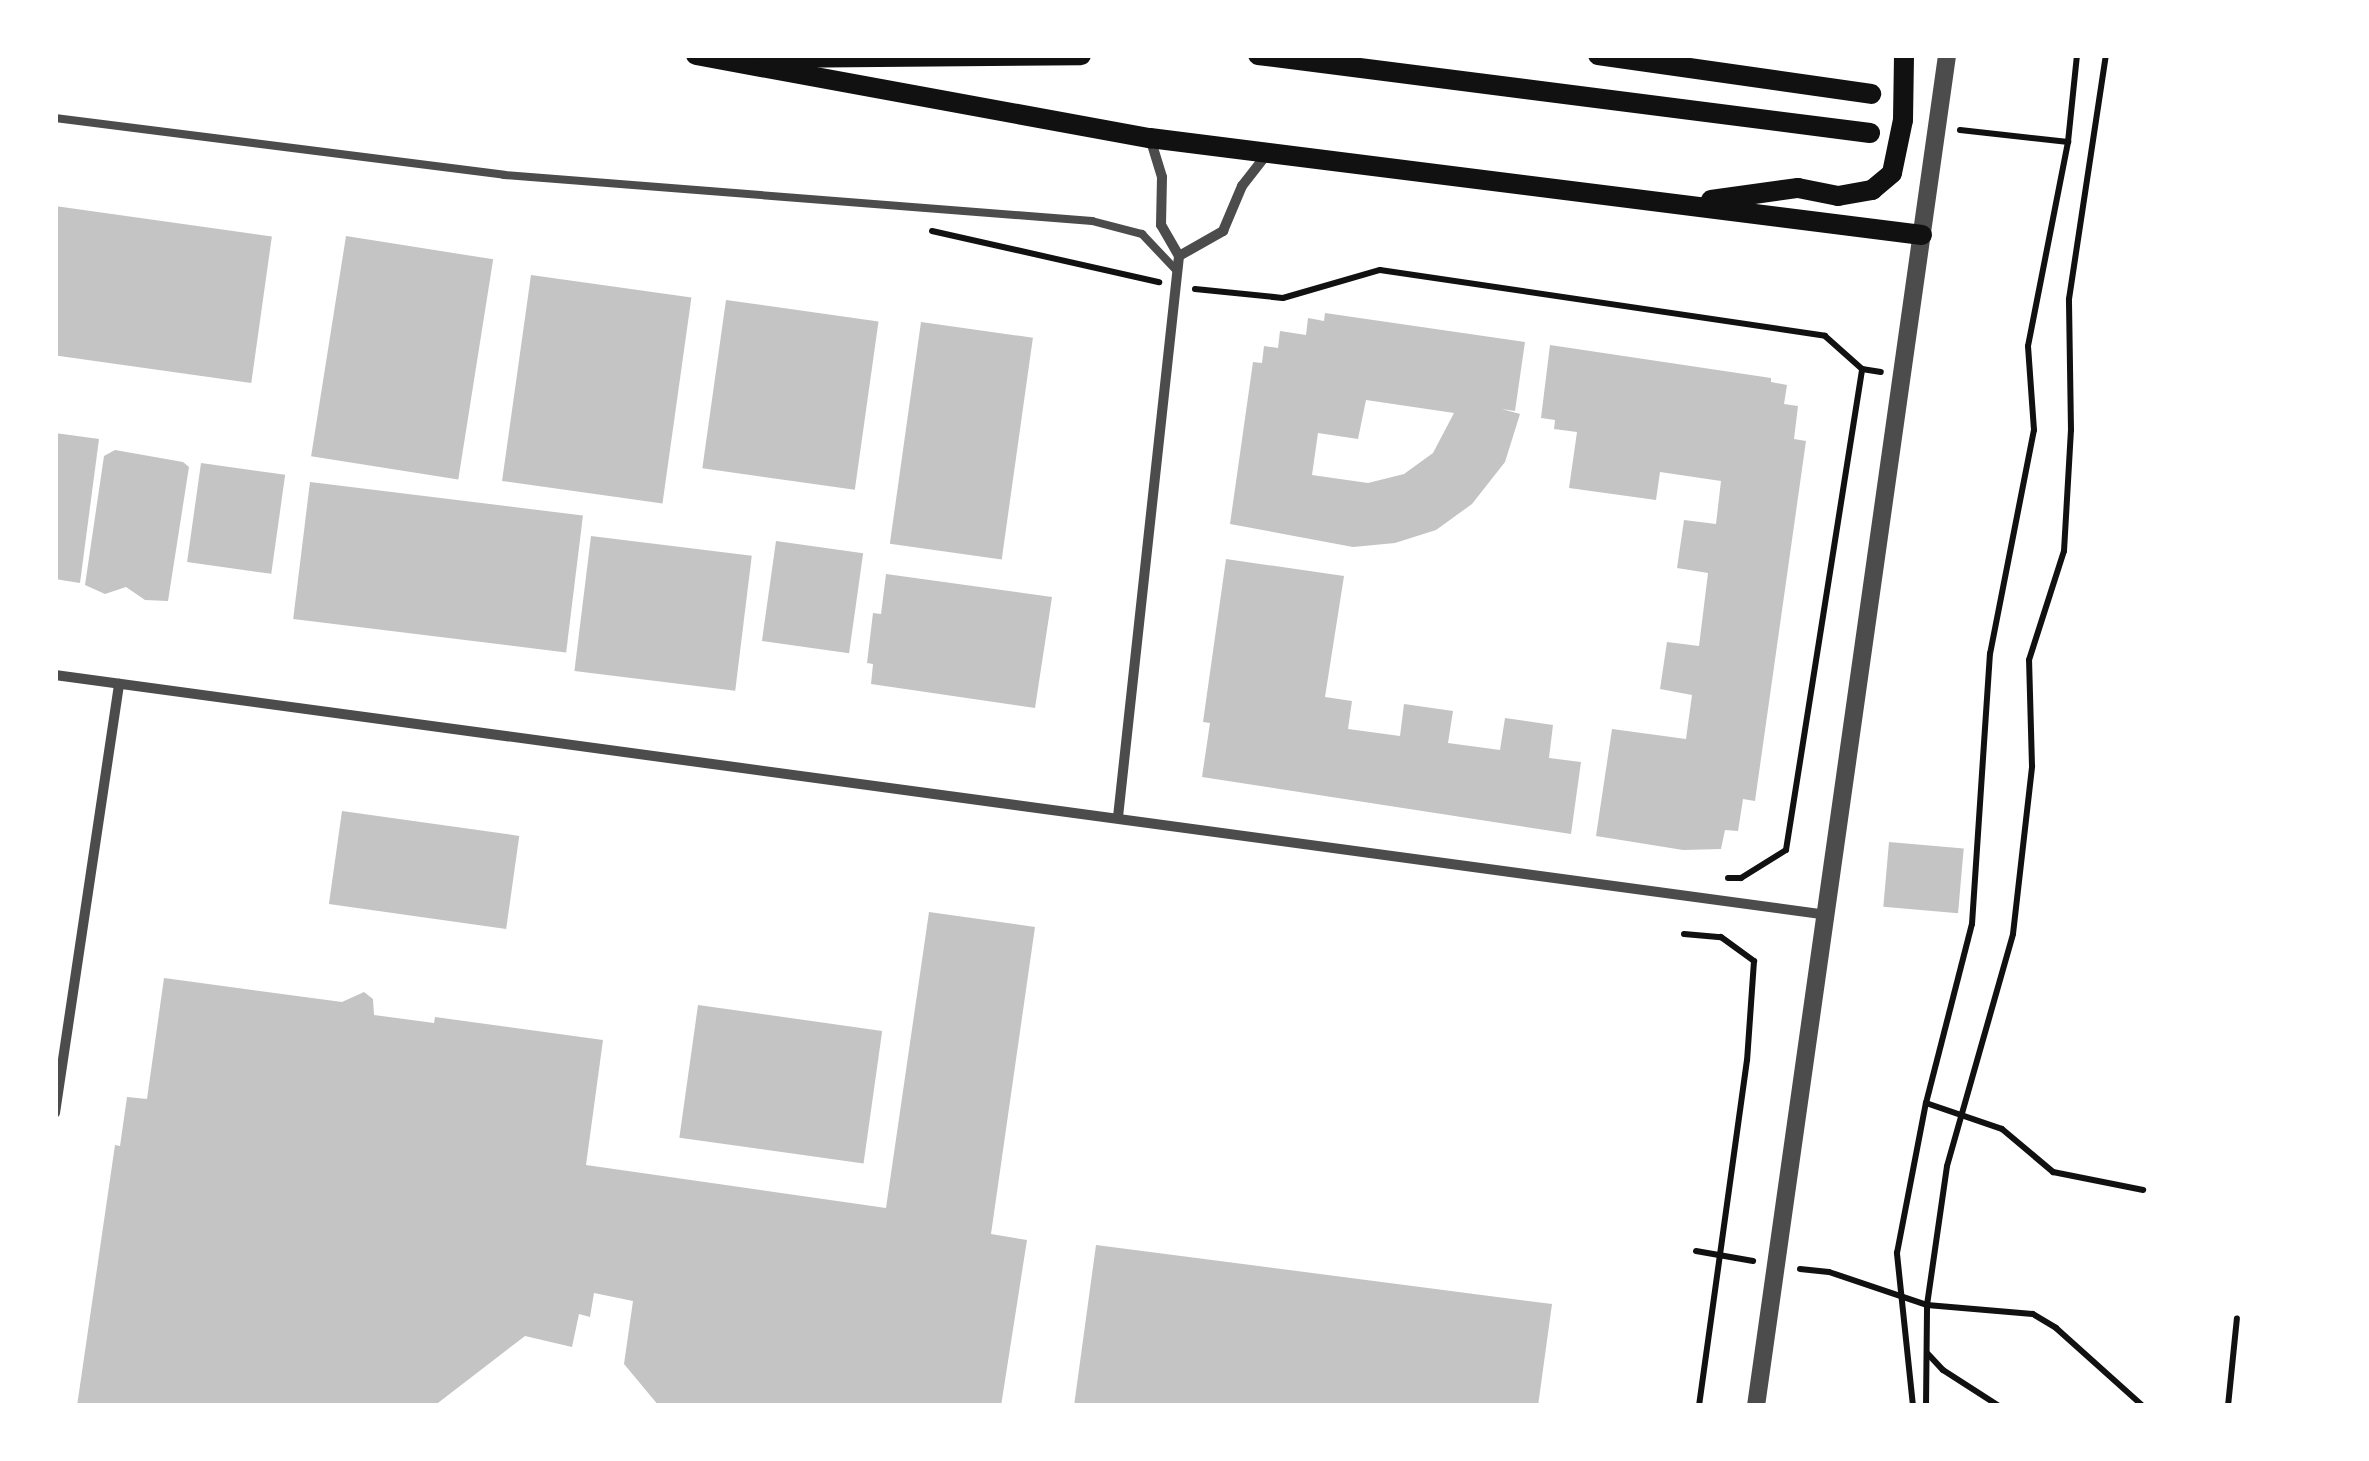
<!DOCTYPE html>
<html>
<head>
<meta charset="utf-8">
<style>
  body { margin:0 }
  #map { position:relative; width:2369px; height:1461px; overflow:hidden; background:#fff; font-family:Arial,sans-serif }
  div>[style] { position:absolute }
  .building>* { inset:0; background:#c4c4c4; transform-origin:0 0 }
  .path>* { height:6px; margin:-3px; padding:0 3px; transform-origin:3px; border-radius:3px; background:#111 }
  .service>* { height:8px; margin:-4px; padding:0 4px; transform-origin:4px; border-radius:4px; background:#4c4c4c }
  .minor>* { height:10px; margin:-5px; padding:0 5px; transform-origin:5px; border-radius:5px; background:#4c4c4c }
  .tertiary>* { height:18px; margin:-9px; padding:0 9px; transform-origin:9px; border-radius:9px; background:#4c4c4c }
  .secondary>* { height:20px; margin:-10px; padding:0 10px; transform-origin:10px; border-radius:10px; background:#111 }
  span { translate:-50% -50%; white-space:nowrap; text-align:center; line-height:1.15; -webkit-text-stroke:8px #fff; paint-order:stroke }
  .frame { position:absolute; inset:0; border:58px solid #fff; pointer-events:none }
</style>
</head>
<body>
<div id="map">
  <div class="building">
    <i style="left:55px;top:206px;width:219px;height:148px;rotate:8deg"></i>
    <i style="left:346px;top:236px;width:149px;height:223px;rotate:9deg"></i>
    <i style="left:531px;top:275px;width:162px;height:208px;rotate:8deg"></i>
    <i style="left:726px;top:300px;width:154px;height:170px;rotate:8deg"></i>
    <i style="clip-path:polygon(evenodd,1325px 313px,1525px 342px,1515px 411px,1502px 409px,1520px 414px,1505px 462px,1472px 504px,1436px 530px,1395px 543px,1353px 547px,1230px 524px,1253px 362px,1262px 363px,1264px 346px,1278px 348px,1280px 331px,1306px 335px,1308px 318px,1324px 321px,1325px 313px,1366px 400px,1454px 413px,1433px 453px,1404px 474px,1368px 483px,1312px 475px,1318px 433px,1358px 439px,1366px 400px)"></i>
    <i style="left:921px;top:322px;width:113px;height:224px;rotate:8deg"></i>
    <i style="clip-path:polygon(1550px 345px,1771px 378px,1771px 382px,1787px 385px,1784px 404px,1798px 406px,1794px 439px,1806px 441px,1755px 801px,1743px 799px,1738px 831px,1725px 830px,1721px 849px,1683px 850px,1596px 836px,1612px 729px,1686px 739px,1692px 695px,1660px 689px,1667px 642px,1699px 646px,1708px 573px,1677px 568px,1684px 520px,1716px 524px,1721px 481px,1660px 472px,1656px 500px,1569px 488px,1577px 432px,1554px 429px,1555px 420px,1541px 418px)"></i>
    <i style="clip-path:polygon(55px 433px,99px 439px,80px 583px,55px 579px)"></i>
    <i style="clip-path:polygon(115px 450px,183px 462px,189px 467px,168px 601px,145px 600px,126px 587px,105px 594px,85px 585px,104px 456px)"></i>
    <i style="left:201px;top:463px;width:85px;height:100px;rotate:8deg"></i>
    <i style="left:310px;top:482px;width:275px;height:138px;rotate:7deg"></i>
    <i style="left:591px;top:536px;width:162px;height:136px;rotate:7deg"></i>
    <i style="left:776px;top:541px;width:88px;height:101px;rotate:8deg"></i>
    <i style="clip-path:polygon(1226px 559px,1344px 576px,1325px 697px,1352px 701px,1348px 729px,1400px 736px,1404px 704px,1453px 711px,1448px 743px,1500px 750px,1505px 718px,1553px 725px,1549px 758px,1581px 762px,1571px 834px,1202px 777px,1210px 723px,1203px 722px)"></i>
    <i style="clip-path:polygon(886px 574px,1052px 597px,1035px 708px,871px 684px,873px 664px,867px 663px,873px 613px,881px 614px)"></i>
    <i style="left:342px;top:811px;width:179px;height:94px;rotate:8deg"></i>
    <i style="left:1889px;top:842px;width:75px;height:65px;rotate:5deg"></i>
    <i style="clip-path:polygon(929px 912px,1035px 927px,991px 1234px,1027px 1240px,1001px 1406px,659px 1406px,624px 1364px,633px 1301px,594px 1293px,590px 1317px,579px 1314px,572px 1347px,525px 1336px,434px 1406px,77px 1406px,115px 1145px,120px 1146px,127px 1097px,147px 1099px,164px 978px,342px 1002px,364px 992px,373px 999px,374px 1015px,434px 1023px,435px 1017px,603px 1040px,586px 1165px,886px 1208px)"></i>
    <i style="left:698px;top:1005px;width:186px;height:134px;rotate:8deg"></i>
    <i style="clip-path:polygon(1096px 1245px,1552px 1304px,1538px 1406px,1074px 1406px)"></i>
  </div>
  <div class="path">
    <i style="left:1960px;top:130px;width:109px;rotate:6.3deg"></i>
    <i style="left:932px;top:231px;width:233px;rotate:12.7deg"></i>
    <i style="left:1195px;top:289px;width:88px;rotate:5.8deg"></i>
    <i style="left:1283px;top:298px;width:101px;rotate:-16.1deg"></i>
    <i style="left:1380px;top:270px;width:450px;rotate:8.4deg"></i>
    <i style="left:1825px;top:336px;width:50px;rotate:41.7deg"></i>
    <i style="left:1862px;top:369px;width:19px;rotate:9deg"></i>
    <i style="left:1728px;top:878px;width:13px"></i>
    <i style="left:1741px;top:878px;width:53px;rotate:-31.9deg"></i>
    <i style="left:1786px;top:850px;width:487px;rotate:-81deg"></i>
    <i style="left:1684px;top:934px;width:37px;rotate:5deg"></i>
    <i style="left:1721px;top:937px;width:41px;rotate:36deg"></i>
    <i style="left:1754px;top:961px;width:99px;rotate:94deg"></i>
    <i style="left:1747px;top:1060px;width:349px;rotate:97.9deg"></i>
    <i style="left:1926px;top:1103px;width:80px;rotate:18.9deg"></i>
    <i style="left:2002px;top:1129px;width:67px;rotate:40.1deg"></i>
    <i style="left:2053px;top:1172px;width:92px;rotate:11.3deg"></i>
    <i style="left:1696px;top:1251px;width:58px;rotate:10deg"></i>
    <i style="left:1800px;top:1269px;width:29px;rotate:6deg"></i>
    <i style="left:1829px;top:1272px;width:103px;rotate:18.6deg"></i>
    <i style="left:1927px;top:1305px;width:106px;rotate:4.9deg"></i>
    <i style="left:2033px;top:1314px;width:27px;rotate:31deg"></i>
    <i style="left:2056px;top:1328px;width:117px;rotate:41.9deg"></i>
    <i style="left:1928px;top:1354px;width:22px;rotate:47deg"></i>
    <i style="left:1943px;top:1370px;width:67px;rotate:32.7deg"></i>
    <i style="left:1913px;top:1406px;width:154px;rotate:-96deg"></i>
    <i style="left:1897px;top:1253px;width:153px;rotate:-79.1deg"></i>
    <i style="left:1926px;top:1103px;width:185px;rotate:-75.6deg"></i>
    <i style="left:1972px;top:924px;width:271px;rotate:-86.2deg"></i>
    <i style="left:1990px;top:654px;width:228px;rotate:-78.9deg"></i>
    <i style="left:2034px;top:430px;width:84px;rotate:-94.1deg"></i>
    <i style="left:2028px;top:346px;width:208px;rotate:-78.9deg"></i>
    <i style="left:2068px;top:142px;width:87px;rotate:-84.1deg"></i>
    <i style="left:1926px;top:1406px;width:101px;rotate:-89.4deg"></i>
    <i style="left:1927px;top:1305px;width:140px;rotate:-81.8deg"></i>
    <i style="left:1947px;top:1166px;width:241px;rotate:-74.1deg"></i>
    <i style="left:2013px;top:934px;width:169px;rotate:-83.5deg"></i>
    <i style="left:2032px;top:766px;width:106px;rotate:-91.6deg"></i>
    <i style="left:2029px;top:660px;width:114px;rotate:-72.2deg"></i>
    <i style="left:2064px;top:551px;width:121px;rotate:-86.7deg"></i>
    <i style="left:2071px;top:430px;width:131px;rotate:-90.9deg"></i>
    <i style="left:2069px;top:299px;width:247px;rotate:-81.4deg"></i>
    <i style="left:2228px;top:1406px;width:88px;rotate:-84.2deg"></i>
  </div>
  <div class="service">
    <i style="left:55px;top:118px;width:453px;rotate:7.2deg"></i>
    <i style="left:504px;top:175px;width:590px;rotate:4.47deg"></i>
    <i style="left:1092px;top:221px;width:52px;rotate:14.6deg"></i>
    <i style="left:1142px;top:234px;width:51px;rotate:46.6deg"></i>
  </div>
  <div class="minor">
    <i style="left:1179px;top:256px;width:51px;rotate:-29.6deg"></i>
    <i style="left:1223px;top:231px;width:49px;rotate:-67.1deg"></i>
    <i style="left:1242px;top:186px;width:39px;rotate:-52deg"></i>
    <i style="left:55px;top:675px;width:1788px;rotate:7.71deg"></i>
    <i style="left:1118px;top:817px;width:564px;rotate:-83.79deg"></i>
    <i style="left:1179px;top:256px;width:36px;rotate:-120deg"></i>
    <i style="left:1161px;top:225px;width:48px;rotate:-88.8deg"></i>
    <i style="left:1162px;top:177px;width:41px;rotate:-107.1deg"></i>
    <i style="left:55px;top:1113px;width:434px;rotate:-81.5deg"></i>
  </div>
  <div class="tertiary">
    <i style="left:1756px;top:1406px;width:1364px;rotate:-81.95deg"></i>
  </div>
  <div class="secondary">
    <i style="left:696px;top:55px;width:462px;rotate:10.4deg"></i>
    <i style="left:1150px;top:138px;width:778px;rotate:7.16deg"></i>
    <i style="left:1258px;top:55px;width:617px;rotate:7.26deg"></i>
    <i style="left:1598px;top:55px;width:276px;rotate:8.1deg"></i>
    <i style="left:767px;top:58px;width:314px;rotate:-0.5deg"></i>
    <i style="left:1711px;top:200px;width:88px;rotate:-7.9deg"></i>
    <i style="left:1798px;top:188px;width:41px;rotate:11.3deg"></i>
    <i style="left:1838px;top:196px;width:35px;rotate:-10deg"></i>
    <i style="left:1872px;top:190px;width:26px;rotate:-40deg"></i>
    <i style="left:1892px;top:173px;width:54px;rotate:-78.3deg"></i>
    <i style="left:1903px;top:120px;width:65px;rotate:-89.1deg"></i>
  </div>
  <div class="frame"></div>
</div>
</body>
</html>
